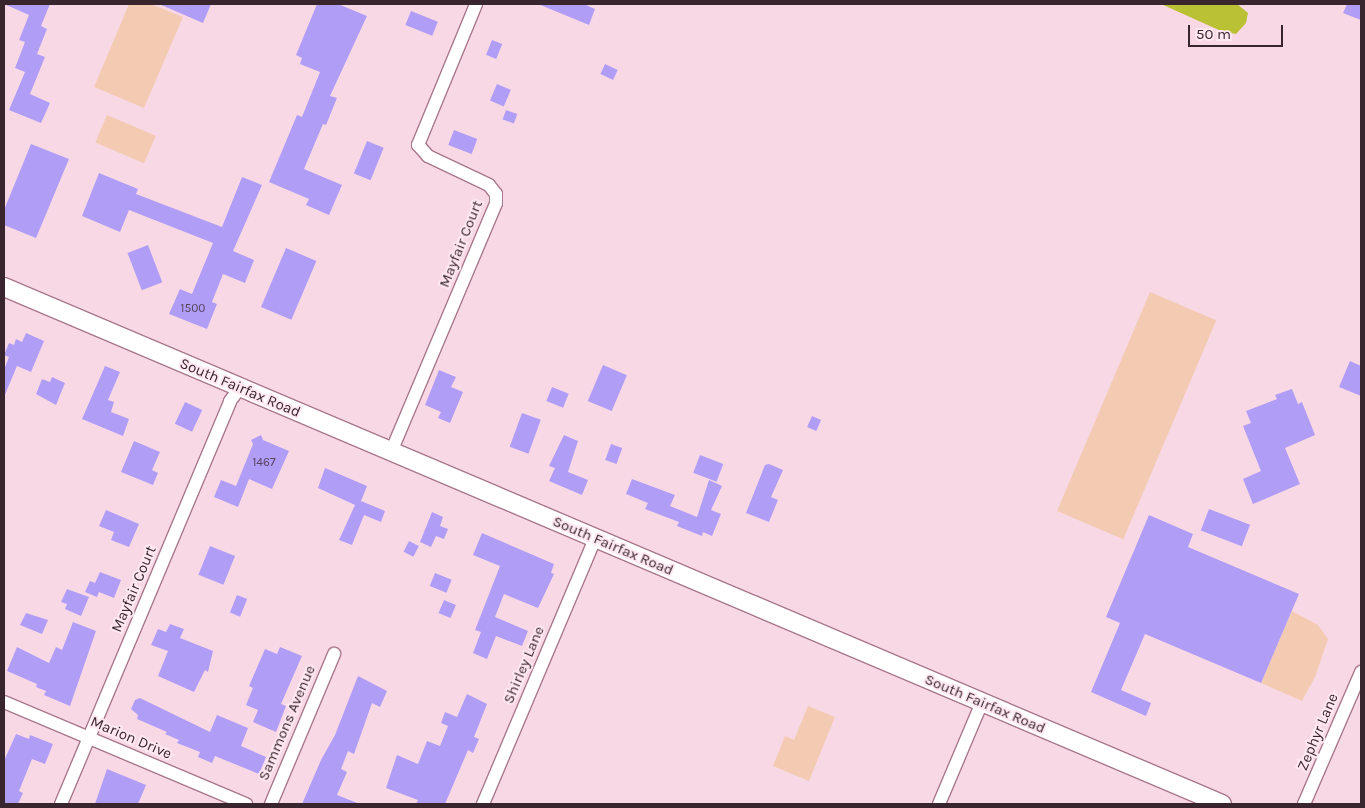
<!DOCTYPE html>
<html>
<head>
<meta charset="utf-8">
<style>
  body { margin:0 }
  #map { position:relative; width:1365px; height:808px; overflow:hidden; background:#f9d8e5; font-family:Karla,sans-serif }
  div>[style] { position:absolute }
  .green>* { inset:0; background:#f3cbb3; transform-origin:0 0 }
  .water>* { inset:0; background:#bac134 }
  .building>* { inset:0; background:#b09ef6; transform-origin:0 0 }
  .roads { filter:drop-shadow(1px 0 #a8788c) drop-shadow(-1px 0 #a8788c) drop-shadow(0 1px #a8788c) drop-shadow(0 -1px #a8788c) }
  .street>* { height:12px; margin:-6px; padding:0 6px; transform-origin:6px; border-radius:6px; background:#fff }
  .secondary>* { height:18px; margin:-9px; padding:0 9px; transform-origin:9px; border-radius:9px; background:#fff }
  span { translate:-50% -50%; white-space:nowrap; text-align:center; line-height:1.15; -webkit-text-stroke:4px #ffe8f1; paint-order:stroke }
  .number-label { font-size:12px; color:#574360 }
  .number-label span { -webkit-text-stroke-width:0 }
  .street-label { font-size:15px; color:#39252e }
  .frame { position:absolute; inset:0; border:5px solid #39252e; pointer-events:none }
  .scale { position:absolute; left:1188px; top:25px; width:95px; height:22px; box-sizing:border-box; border:2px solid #39252e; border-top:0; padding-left:6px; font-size:15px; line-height:18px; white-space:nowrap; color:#39252e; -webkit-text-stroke:4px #ffe8f1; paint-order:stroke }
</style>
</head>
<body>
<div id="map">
  <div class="green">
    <i style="clip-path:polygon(129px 4px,151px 4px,183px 17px,144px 108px,94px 87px)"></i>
    <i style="left:107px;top:115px;width:53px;height:30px;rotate:23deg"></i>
    <i style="left:1150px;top:292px;width:72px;height:238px;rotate:23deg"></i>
    <i style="clip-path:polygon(1292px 611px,1318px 625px,1328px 639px,1315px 677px,1302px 701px,1261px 683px)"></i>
    <i style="clip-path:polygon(808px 706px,835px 717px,809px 781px,773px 766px,785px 736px,794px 740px)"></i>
  </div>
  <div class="water">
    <i style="clip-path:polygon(1161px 4px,1237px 4px,1248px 13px,1246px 23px,1236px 34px,1221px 31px)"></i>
  </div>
  <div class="building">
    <i style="clip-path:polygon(4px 4px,50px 4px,41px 26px,47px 29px,37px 54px,45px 57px,30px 94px,50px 103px,41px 123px,9px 110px,25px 72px,15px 68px,25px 42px,19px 40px,29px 15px)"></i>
    <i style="clip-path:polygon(159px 4px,211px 4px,203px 23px)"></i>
    <i style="clip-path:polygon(317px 4px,338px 4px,367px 16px,330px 96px,337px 98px,326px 125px,323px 124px,304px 169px,342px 185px,329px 215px,306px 205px,309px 199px,269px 182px,297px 115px,302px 117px,320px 72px,300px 64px,302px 58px,296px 55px)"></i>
    <i style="clip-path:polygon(538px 4px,584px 4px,595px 9px,589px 25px)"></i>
    <i style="clip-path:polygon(1347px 4px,1361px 4px,1361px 20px,1343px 13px)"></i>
    <i style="left:411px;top:11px;width:29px;height:15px;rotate:22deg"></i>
    <i style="left:492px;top:40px;width:11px;height:16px;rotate:22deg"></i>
    <i style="left:605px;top:64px;width:14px;height:11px;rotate:25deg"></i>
    <i style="left:497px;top:84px;width:15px;height:18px;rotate:23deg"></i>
    <i style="left:506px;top:110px;width:12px;height:10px;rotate:20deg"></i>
    <i style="left:454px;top:130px;width:25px;height:16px;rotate:21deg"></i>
    <i style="left:367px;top:141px;width:18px;height:35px;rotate:22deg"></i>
    <i style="clip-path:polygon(31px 144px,69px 159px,36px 238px,4px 225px,4px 210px)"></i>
    <i style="clip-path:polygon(99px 173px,138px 189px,136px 194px,222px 227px,242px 177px,262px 185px,233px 251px,254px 260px,245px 283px,223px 274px,212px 302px,217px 304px,207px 329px,169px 314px,180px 289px,192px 294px,213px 243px,129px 210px,120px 232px,82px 216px)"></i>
    <i style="left:148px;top:245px;width:40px;height:22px;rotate:69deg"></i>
    <i style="left:286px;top:248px;width:33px;height:64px;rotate:23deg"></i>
    <i style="clip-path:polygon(26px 333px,44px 341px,31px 372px,17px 366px,4px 397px,4px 370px,9px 357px,4px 355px,9px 343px,14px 345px,16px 339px,22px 342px)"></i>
    <i style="clip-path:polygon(1350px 361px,1361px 366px,1361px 396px,1339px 387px)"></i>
    <i style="left:603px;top:365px;width:26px;height:39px;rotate:23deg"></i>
    <i style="clip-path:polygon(105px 366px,120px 372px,108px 400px,114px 402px,111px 412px,129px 419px,123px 436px,82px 419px)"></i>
    <i style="clip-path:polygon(439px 370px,456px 377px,451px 387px,463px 392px,450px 423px,438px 418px,441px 412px,425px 405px)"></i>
    <i style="clip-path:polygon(52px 377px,65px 383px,56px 405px,36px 394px,42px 379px,50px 382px)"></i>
    <i style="left:552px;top:387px;width:18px;height:15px;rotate:22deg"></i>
    <i style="clip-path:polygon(1292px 389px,1298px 404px,1302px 402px,1315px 435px,1285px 448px,1300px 484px,1253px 504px,1243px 479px,1261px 471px,1243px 426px,1251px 423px,1246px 411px,1277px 399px,1275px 395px)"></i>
    <i style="left:185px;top:402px;width:19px;height:24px;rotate:25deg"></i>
    <i style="left:522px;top:413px;width:20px;height:36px;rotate:20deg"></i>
    <i style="left:812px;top:416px;width:10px;height:12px;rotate:24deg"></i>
    <i style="clip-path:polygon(261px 435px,263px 440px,289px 451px,272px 489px,249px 479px,238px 507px,214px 497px,221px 480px,236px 486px,253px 444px,251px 440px)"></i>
    <i style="clip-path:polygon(564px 435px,578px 441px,568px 472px,588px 480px,582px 495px,549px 481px,555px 468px,549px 466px)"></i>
    <i style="clip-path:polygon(134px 441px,160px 452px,152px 470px,158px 473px,153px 485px,121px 472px)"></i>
    <i style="left:611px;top:444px;width:12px;height:17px;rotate:20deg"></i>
    <i style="left:700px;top:455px;width:25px;height:19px;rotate:21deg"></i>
    <i style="clip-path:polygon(769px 464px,783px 470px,771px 497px,778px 500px,769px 522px,746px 513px,765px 465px)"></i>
    <i style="clip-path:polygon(325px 468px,367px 486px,361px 501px,385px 511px,381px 522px,364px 515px,352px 545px,339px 540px,355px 505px,318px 488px)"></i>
    <i style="clip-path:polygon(632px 479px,675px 495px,670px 506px,697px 517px,709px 480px,722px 486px,711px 510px,721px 514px,712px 536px,703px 532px,702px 536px,677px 526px,679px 522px,645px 509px,648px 503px,626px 494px)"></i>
    <i style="left:1209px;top:509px;width:44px;height:23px;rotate:21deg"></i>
    <i style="clip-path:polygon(106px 510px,139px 524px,129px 547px,111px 540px,114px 532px,99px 526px)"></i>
    <i style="clip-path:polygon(432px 512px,443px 517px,440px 526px,448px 529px,444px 539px,436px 536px,431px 547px,420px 542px)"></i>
    <i style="clip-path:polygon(1149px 515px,1193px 534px,1188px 547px,1299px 594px,1261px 683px,1145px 634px,1121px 690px,1151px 703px,1146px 716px,1091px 692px,1120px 623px,1106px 617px)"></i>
    <i style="clip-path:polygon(482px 533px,554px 564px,551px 573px,554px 574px,538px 608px,504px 594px,495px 617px,528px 631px,522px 646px,496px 636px,487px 659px,473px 653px,481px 632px,475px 630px,500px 566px,473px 555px)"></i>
    <i style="left:409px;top:541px;width:11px;height:12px;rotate:27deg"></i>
    <i style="left:210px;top:546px;width:27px;height:31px;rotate:22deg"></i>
    <i style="clip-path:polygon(100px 572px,121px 580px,114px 598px,99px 592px,97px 597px,85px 592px,90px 581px,95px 583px)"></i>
    <i style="left:435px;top:573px;width:18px;height:14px;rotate:22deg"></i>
    <i style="clip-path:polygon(67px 589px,89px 597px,81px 616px,65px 609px,67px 604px,61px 602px)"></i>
    <i style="left:237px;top:595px;width:11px;height:19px;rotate:22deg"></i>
    <i style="left:444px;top:600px;width:13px;height:14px;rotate:23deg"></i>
    <i style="clip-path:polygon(26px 613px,48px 620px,42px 634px,20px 625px)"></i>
    <i style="clip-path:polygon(73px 622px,96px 631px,70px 706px,44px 695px,46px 691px,36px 687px,37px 684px,7px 671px,17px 647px,49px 663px,56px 647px,62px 650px)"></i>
    <i style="clip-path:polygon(170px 624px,184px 629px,180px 638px,213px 651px,208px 672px,205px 670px,194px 692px,158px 676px,168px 651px,151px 645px,158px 629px,166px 632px)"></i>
    <i style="clip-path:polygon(280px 647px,302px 656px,281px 704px,286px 706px,276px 732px,253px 722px,258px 710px,246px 705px,253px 688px,249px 686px,265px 649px,277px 654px)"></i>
    <i style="clip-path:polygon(358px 676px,387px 691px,380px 707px,372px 703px,354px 754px,348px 751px,341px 769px,347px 772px,337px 795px,360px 804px,302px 804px,321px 760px,335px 735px)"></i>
    <i style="clip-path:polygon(467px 694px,487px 704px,474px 737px,479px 739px,473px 753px,468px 750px,445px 804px,416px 804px,418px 800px,386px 788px,397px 755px,418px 764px,427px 741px,440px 746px,448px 726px,441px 723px,445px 712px,457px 717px)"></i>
    <i style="clip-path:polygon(140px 698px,210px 732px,217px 715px,248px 728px,241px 746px,266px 757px,259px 774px,215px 756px,212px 763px,198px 757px,200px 752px,177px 743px,179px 740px,165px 734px,167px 732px,137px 719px,138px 715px,131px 709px,135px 700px)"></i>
    <i style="clip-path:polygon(16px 734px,29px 739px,30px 735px,53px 744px,45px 764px,32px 759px,19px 791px,23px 793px,18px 804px,4px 804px,4px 761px)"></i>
    <i style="clip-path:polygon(107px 769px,146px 785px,138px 804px,95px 804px)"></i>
  </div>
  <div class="roads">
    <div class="street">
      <i style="left:391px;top:452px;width:270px;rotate:-67.1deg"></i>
      <i style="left:496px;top:203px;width:9px;rotate:-90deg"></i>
      <i style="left:496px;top:194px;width:11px;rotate:-128deg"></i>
      <i style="left:489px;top:185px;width:68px;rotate:-154.6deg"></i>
      <i style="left:428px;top:156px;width:15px;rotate:-132deg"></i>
      <i style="left:418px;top:145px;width:152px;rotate:-67.6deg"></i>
      <i style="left:4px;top:702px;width:263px;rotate:22.9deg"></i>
      <i style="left:61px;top:804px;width:437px;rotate:-67.2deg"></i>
      <i style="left:230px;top:401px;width:15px;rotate:-53deg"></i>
      <i style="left:271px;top:804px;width:163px;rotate:-67.2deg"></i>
      <i style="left:483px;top:804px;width:288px;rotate:-67.1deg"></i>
      <i style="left:939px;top:804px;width:111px;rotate:-67.1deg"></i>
      <i style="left:1304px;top:804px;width:144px;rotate:-66.6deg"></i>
    </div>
    <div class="secondary">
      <i style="left:4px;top:287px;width:1323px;rotate:23deg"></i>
    </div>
  </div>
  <div class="number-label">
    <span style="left:193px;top:309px">1500</span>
    <span style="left:264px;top:463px">1467</span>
  </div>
  <div class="street-label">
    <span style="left:461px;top:244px;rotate:-68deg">Mayfair Court</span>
    <span style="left:240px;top:388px;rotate:23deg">South Fairfax Road</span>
    <span style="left:613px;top:546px;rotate:23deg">South Fairfax Road</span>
    <span style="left:134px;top:589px;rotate:-67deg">Mayfair Court</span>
    <span style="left:524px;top:665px;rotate:-67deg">Shirley Lane</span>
    <span style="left:985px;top:704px;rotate:23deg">South Fairfax Road</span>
    <span style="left:287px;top:723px;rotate:-67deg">Sammons Avenue</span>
    <span style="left:1318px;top:732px;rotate:-67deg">Zephyr Lane</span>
    <span style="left:131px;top:738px;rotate:23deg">Marion Drive</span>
  </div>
  <div class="frame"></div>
  <div class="scale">50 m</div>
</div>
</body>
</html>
